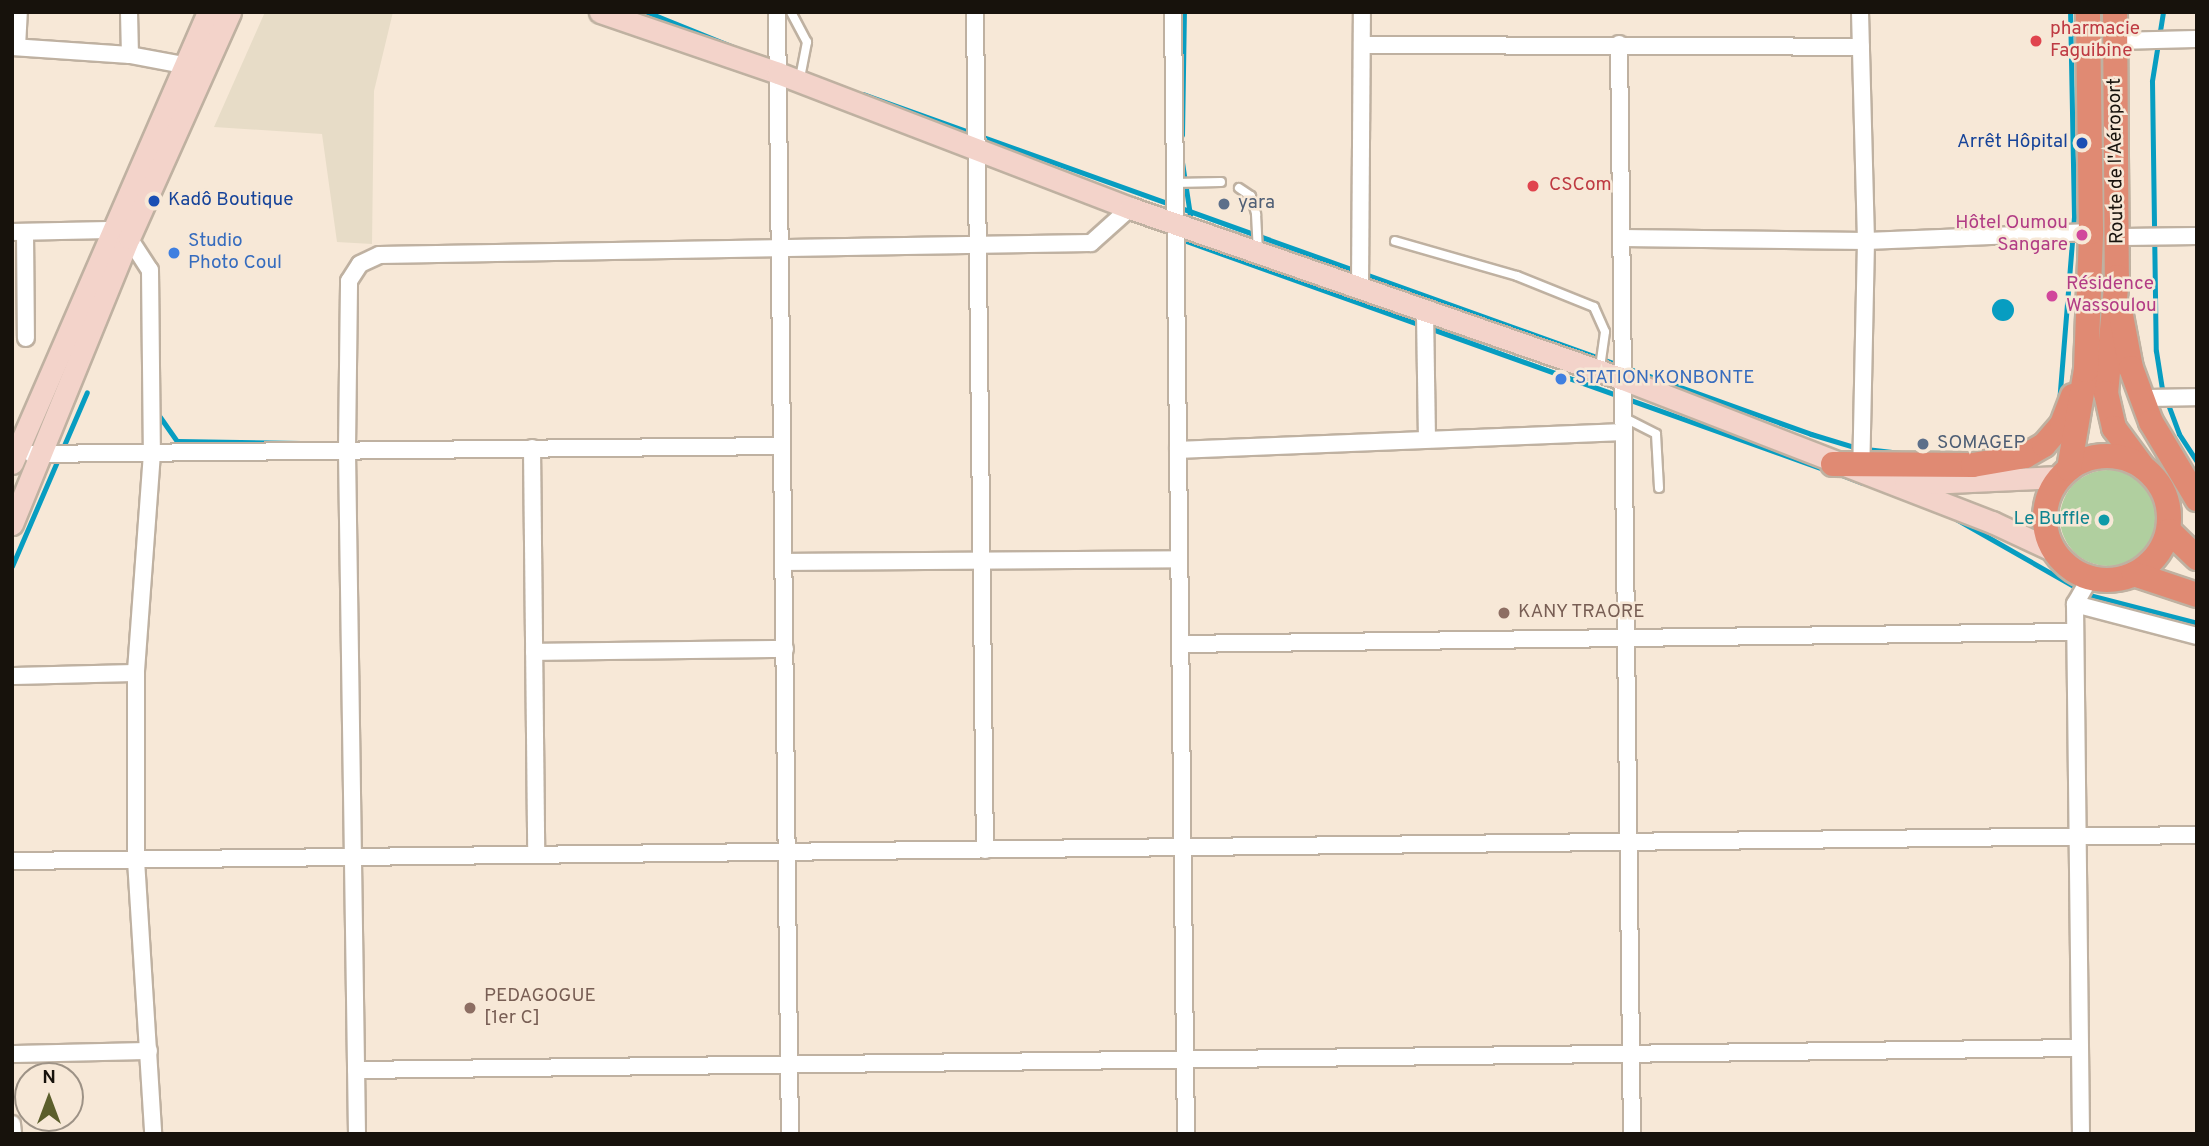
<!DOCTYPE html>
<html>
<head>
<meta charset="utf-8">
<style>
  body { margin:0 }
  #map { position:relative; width:2209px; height:1146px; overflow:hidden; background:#f7e8d7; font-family:Overpass,sans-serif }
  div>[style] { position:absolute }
  .commercial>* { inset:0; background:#e7dcc7 }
  .green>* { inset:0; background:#b0cf9f }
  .round { border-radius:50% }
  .water>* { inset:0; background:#079dc1 }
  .stream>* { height:5px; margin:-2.5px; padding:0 2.5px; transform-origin:2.5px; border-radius:2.5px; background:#079dc1 }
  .roads { filter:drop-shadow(2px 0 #bfb1a1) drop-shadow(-2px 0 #bfb1a1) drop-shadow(0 2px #bfb1a1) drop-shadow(0 -2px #bfb1a1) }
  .service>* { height:8px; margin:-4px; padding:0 4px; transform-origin:4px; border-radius:4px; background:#fff }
  .minor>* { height:16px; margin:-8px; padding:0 8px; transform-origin:8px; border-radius:8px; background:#fff }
  .secondary>* { height:21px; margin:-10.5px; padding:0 10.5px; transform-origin:10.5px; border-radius:10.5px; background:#f3d3ca }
  .trunk>* { height:24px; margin:-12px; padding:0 12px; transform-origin:12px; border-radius:12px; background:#e08a73 }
  .trunk>.ring { margin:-12px; padding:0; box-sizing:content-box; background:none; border:24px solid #e08a73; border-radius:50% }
  .dots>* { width:19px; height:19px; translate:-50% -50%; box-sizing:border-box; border:4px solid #f7e8d7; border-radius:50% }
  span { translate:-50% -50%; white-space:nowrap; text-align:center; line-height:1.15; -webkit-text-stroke:5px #f7e8d7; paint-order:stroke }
  .health-label { font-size:19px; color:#be3a42 }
  .left { translate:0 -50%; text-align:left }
  .transit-label { font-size:19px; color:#164399 }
  .right { translate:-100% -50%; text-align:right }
  .street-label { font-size:19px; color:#17120c }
  .service-label { font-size:19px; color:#4e5e75 }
  .hotel-label { font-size:19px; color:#b23c85 }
  .shop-label { font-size:19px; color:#366cbe }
  .culture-label { font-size:19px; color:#0d838f }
  .education-label { font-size:19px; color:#785e54 }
  .frame { position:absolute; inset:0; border:14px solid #17120c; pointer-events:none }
  .north { position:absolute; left:14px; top:1062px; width:70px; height:70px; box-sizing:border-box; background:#f7e8d7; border:2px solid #9d9286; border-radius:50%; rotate:0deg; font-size:19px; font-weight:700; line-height:28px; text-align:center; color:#17120c }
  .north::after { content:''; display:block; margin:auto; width:24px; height:32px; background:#5b5e2b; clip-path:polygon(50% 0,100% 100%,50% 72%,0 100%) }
</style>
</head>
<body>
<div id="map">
  <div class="commercial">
    <i style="clip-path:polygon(265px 12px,393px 12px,374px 91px,372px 244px,337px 242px,322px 134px,214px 127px)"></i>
  </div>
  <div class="green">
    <i class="round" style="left:2060px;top:470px;width:96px;height:96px"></i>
  </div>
  <div class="water">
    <i class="round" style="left:1992px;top:299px;width:22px;height:22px"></i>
  </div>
  <div class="stream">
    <i style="left:647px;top:12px;width:98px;rotate:22.1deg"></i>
    <i style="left:2163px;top:12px;width:70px;rotate:99.1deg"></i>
    <i style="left:2152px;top:81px;width:270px;rotate:89.2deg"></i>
    <i style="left:2156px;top:351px;width:37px;rotate:81deg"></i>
    <i style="left:2162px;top:388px;width:49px;rotate:69.7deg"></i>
    <i style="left:2179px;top:434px;width:33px;rotate:57deg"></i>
    <i style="left:863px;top:94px;width:1007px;rotate:19.73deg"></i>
    <i style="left:1811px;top:434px;width:48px;rotate:16.9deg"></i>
    <i style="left:1857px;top:448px;width:44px;rotate:6.5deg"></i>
    <i style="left:1182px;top:135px;width:123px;rotate:-89.1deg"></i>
    <i style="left:1182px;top:162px;width:54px;rotate:81.4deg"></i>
    <i style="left:1188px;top:235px;width:6px;rotate:108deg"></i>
    <i style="left:1186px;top:241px;width:680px;rotate:19.69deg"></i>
    <i style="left:2059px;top:403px;width:188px;rotate:-85.4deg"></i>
    <i style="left:2074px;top:216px;width:204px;rotate:-91.1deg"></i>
    <i style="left:160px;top:417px;width:29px;rotate:55deg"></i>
    <i style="left:177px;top:441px;width:124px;rotate:0.9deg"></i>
    <i style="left:1839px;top:474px;width:25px;rotate:21deg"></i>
    <i style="left:1956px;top:519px;width:153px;rotate:29.7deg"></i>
    <i style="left:2089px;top:595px;width:112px;rotate:14.5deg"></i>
    <i style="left:12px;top:566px;width:189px;rotate:-66.7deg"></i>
  </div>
  <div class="roads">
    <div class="service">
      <i style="left:791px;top:12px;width:34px;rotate:62deg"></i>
      <i style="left:807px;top:42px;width:38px;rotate:101deg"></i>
      <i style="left:1175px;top:183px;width:46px;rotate:-1.2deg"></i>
      <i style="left:1239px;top:188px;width:14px;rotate:34deg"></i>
      <i style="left:1251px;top:196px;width:19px;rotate:74deg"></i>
      <i style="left:1256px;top:214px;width:38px;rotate:87deg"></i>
      <i style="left:1395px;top:241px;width:127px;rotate:16deg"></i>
      <i style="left:1517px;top:276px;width:83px;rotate:21.9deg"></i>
      <i style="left:1594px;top:307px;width:27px;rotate:66deg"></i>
      <i style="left:1605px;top:332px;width:36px;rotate:98deg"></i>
      <i style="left:1623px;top:417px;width:37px;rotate:27deg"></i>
      <i style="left:1656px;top:434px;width:54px;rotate:86.8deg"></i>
    </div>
    <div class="minor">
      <i style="left:129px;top:12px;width:43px;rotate:88.7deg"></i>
      <i style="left:777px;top:12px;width:1122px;rotate:89.34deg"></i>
      <i style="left:975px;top:12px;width:838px;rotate:89.32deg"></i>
      <i style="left:1173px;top:12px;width:1122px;rotate:89.34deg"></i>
      <i style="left:1860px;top:12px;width:229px;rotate:88.5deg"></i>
      <i style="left:1866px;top:241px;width:231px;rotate:91.2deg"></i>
      <i style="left:2115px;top:41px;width:82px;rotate:-1.4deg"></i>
      <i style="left:1619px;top:44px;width:1090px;rotate:89.32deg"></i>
      <i style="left:1362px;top:45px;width:499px;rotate:0.2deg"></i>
      <i style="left:12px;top:47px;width:118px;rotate:3.9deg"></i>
      <i style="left:130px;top:55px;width:55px;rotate:10.5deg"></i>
      <i style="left:17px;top:47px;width:35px;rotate:-87deg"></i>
      <i style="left:12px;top:232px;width:97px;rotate:-1.2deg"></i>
      <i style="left:109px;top:230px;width:22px;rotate:22deg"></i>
      <i style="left:129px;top:238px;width:38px;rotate:57deg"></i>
      <i style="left:150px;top:270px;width:183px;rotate:89.4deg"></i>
      <i style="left:152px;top:453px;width:221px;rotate:94.2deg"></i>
      <i style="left:136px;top:673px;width:187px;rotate:90deg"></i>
      <i style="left:136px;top:860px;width:275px;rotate:86.4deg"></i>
      <i style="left:25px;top:232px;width:106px;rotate:89.5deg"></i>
      <i style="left:2118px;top:237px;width:79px;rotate:-0.7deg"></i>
      <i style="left:1622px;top:238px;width:244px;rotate:0.7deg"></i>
      <i style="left:1866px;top:241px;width:225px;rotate:-2.3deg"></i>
      <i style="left:1360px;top:288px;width:276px;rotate:-89.6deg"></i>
      <i style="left:1425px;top:312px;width:125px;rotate:89.1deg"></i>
      <i style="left:2142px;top:398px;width:55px;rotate:-1deg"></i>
      <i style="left:532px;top:448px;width:407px;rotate:89.4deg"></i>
      <i style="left:1178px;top:450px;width:445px;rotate:-2.3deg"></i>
      <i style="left:32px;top:454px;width:750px;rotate:-0.61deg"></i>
      <i style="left:784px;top:562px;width:395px;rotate:-0.4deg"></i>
      <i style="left:2075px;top:604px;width:126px;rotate:14.7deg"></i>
      <i style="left:1180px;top:644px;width:895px;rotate:-0.77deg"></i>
      <i style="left:534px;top:652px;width:251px;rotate:-0.7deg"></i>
      <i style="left:12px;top:676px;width:124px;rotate:-1.4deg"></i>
      <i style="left:12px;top:861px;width:2185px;rotate:-0.68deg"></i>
      <i style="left:12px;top:1054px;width:137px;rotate:-1.3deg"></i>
      <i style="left:356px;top:1070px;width:1724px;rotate:-0.73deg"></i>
      <i style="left:12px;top:1124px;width:10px;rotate:84deg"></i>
      <i style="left:357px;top:1134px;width:685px;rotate:-90.84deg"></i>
      <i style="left:347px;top:449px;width:168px;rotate:-89.3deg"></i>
      <i style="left:349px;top:281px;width:20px;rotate:-57deg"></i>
      <i style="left:360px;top:264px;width:21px;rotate:-25deg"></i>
      <i style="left:379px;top:255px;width:712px;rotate:-0.97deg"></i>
      <i style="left:1091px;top:243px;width:52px;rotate:-41.9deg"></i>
      <i style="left:2081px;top:1134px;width:530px;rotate:-90.65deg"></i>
      <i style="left:2075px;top:604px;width:30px;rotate:-60deg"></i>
    </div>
    <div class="secondary">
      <i style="left:600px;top:12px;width:188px;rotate:18.9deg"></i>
      <i style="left:778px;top:73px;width:377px;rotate:21deg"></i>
      <i style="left:1130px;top:208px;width:522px;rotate:19.13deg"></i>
      <i style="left:1623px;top:379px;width:396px;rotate:21.2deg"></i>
      <i style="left:1992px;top:522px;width:68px;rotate:25.1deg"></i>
      <i style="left:12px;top:463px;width:492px;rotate:-66.5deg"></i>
      <i style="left:1905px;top:484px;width:155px;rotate:-2.6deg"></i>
      <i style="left:12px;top:524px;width:309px;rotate:-67.8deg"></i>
      <i style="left:129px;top:238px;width:248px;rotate:-65.9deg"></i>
    </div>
    <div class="trunk">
      <i style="left:2115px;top:12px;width:265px;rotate:89.6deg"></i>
      <i style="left:2117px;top:277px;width:117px;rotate:95.4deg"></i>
      <i style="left:2106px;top:393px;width:36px;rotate:77deg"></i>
      <i style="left:2114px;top:428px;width:49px;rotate:53.4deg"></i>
      <i style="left:2120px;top:310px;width:59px;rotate:79.3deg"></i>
      <i style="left:2131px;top:368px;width:58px;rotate:69.7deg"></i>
      <i style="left:2151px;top:422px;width:90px;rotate:59.1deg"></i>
      <i class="ring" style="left:2045px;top:456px;width:100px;height:100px"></i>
      <i style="left:1833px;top:464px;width:140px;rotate:0.4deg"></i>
      <i style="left:1973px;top:465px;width:53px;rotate:-9.8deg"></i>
      <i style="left:2025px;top:456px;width:22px;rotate:-30deg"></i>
      <i style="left:2044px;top:445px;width:28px;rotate:-49deg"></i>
      <i style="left:2062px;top:424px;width:30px;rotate:-69deg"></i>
      <i style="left:2069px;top:469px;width:100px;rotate:-80.3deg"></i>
      <i style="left:2086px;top:370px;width:138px;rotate:-87.9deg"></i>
      <i style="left:2091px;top:232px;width:220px;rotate:-90.8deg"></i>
      <i style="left:2169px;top:531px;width:39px;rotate:44deg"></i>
      <i style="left:2134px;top:574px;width:66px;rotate:18.4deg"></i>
    </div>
  </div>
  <div class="dots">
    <i style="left:2036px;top:41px;background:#e0444e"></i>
    <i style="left:2082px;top:143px;background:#1a4fb4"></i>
    <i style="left:1533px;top:186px;background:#e0444e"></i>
    <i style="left:154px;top:201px;background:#1a4fb4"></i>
    <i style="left:1224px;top:204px;background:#5c6f8a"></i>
    <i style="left:2082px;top:235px;background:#d1479c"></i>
    <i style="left:174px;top:253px;background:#3f7fe0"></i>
    <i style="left:2052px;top:296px;background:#d1479c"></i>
    <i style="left:1561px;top:379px;background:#3f7fe0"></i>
    <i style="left:1923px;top:444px;background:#5c6f8a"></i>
    <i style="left:2104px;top:520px;background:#0f9aa8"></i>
    <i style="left:1504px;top:613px;background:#8d6e63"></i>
    <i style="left:470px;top:1008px;background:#8d6e63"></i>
  </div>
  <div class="health-label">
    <span class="left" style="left:2050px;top:41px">pharmacie<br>Faguibine</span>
    <span class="left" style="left:1549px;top:186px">CSCom</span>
  </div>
  <div class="transit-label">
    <span class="right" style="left:2068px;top:143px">Arrêt Hôpital</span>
    <span class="left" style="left:168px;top:201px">Kadô Boutique</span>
  </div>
  <div class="street-label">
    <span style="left:2117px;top:161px;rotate:-91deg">Route de l'Aéroport</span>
  </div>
  <div class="service-label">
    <span class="left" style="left:1238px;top:204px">yara</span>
    <span class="left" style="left:1937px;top:444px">SOMAGEP</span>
  </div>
  <div class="hotel-label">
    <span class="right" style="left:2068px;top:235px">Hôtel Oumou<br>Sangare</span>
    <span class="left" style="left:2066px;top:296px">Résidence<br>Wassoulou</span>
  </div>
  <div class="shop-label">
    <span class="left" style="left:188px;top:253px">Studio<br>Photo Coul</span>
    <span class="left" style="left:1575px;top:379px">STATION KONBONTE</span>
  </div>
  <div class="culture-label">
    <span class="right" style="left:2090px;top:520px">Le Buffle</span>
  </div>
  <div class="education-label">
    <span class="left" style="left:1518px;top:613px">KANY TRAORE</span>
    <span class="left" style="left:484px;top:1008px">PEDAGOGUE<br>[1er C]</span>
  </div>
  <div class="frame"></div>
  <div class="north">N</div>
</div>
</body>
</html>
